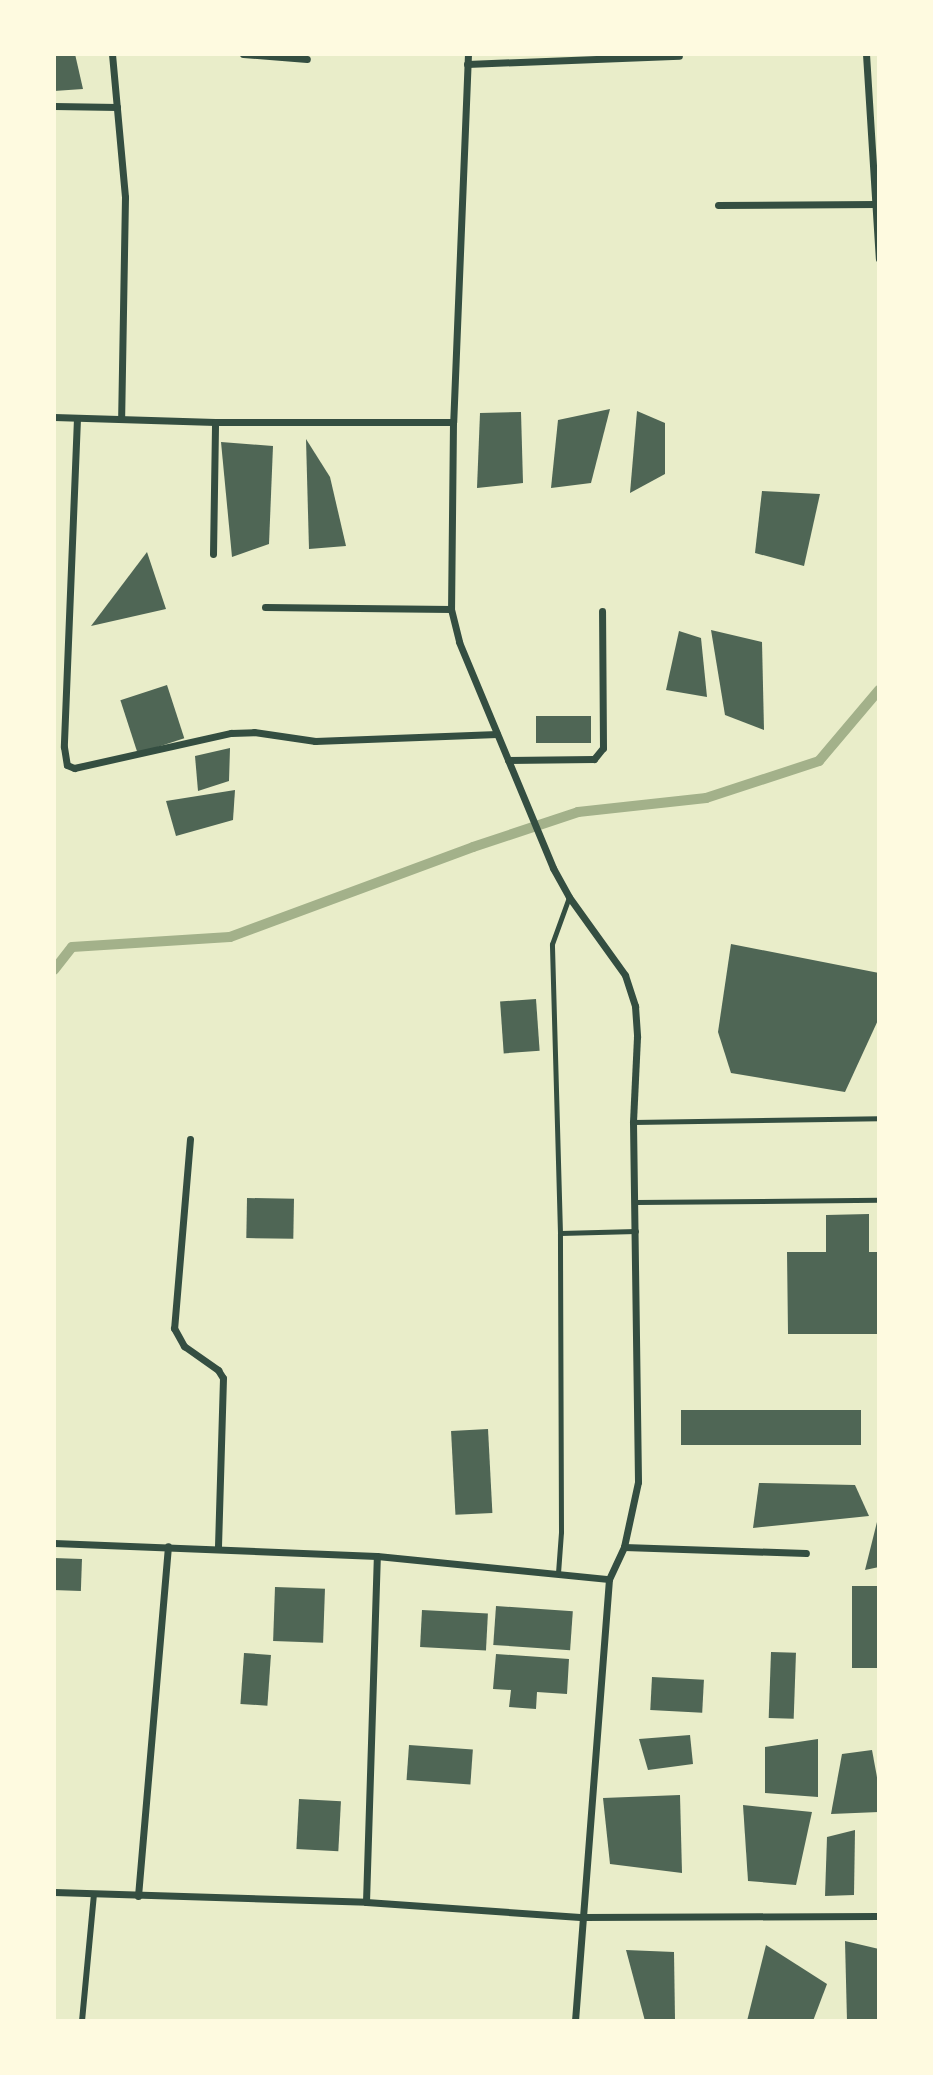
<!DOCTYPE html>
<html>
<head>
<meta charset="utf-8">
<style>
  body { margin:0 }
  #map { position:relative; width:933px; height:2075px; overflow:hidden; background:#e9edc9; font-family:Ubuntu,sans-serif }
  div>[style] { position:absolute }
  .stream>* { height:10px; margin:-5px; padding:0 5px; transform-origin:5px; border-radius:5px; background:#a3b18a }
  .building>* { inset:0; background:#4f6655; transform-origin:0 0 }
  .service>* { height:5px; margin:-2.5px; padding:0 2.5px; transform-origin:2.5px; border-radius:2.5px; background:#344e41 }
  .pedestrian>* { height:6px; margin:-3px; padding:0 3px; transform-origin:3px; border-radius:3px; background:#344e41 }
  .minor>* { height:7px; margin:-3.5px; padding:0 3.5px; transform-origin:3.5px; border-radius:3.5px; background:#344e41 }
  span { translate:-50% -50%; white-space:nowrap; text-align:center; line-height:1.15; -webkit-text-stroke:6px #fefae0; paint-order:stroke }
  .frame { position:absolute; inset:0; border:56px solid #fefae0; pointer-events:none }
</style>
</head>
<body>
<div id="map">
  <div class="stream">
    <i style="left:54px;top:970px;width:29px;rotate:-52deg"></i>
    <i style="left:72px;top:947px;width:158px;rotate:-3.6deg"></i>
    <i style="left:230px;top:937px;width:259px;rotate:-20.3deg"></i>
    <i style="left:473px;top:847px;width:111px;rotate:-18.4deg"></i>
    <i style="left:578px;top:812px;width:129px;rotate:-6.2deg"></i>
    <i style="left:706px;top:798px;width:119px;rotate:-18.1deg"></i>
    <i style="left:819px;top:761px;width:93px;rotate:-49.8deg"></i>
  </div>
  <div class="building">
    <i style="clip-path:polygon(54px 54px,75px 54px,83px 89px,54px 91px)"></i>
    <i style="clip-path:polygon(610px 409px,591px 483px,551px 488px,558px 420px)"></i>
    <i style="clip-path:polygon(637px 411px,665px 423px,665px 474px,630px 493px)"></i>
    <i style="clip-path:polygon(521px 412px,523px 483px,477px 488px,480px 413px)"></i>
    <i style="clip-path:polygon(306px 439px,330px 477px,346px 546px,309px 549px)"></i>
    <i style="clip-path:polygon(221px 442px,273px 446px,269px 544px,232px 557px)"></i>
    <i style="clip-path:polygon(762px 491px,820px 494px,804px 566px,755px 553px)"></i>
    <i style="clip-path:polygon(147px 552px,166px 609px,91px 626px)"></i>
    <i style="clip-path:polygon(711px 630px,762px 642px,764px 730px,725px 715px)"></i>
    <i style="clip-path:polygon(679px 631px,701px 638px,707px 697px,666px 690px)"></i>
    <i style="left:167px;top:685px;width:56px;height:49px;rotate:72deg"></i>
    <i style="left:536px;top:716px;width:55px;height:27px"></i>
    <i style="clip-path:polygon(230px 748px,229px 781px,198px 791px,195px 756px)"></i>
    <i style="clip-path:polygon(235px 790px,233px 820px,176px 836px,166px 801px)"></i>
    <i style="clip-path:polygon(731px 944px,879px 973px,879px 1018px,845px 1092px,731px 1073px,718px 1032px)"></i>
    <i style="left:536px;top:999px;width:52px;height:36px;rotate:86deg"></i>
    <i style="left:247px;top:1198px;width:47px;height:40px;rotate:1deg"></i>
    <i style="clip-path:polygon(869px 1214px,869px 1252px,879px 1252px,879px 1334px,788px 1334px,787px 1252px,826px 1252px,826px 1215px)"></i>
    <i style="left:681px;top:1410px;width:180px;height:35px"></i>
    <i style="left:488px;top:1429px;width:84px;height:37px;rotate:87deg"></i>
    <i style="clip-path:polygon(759px 1483px,855px 1485px,869px 1516px,753px 1528px)"></i>
    <i style="clip-path:polygon(878px 1518px,879px 1567px,865px 1570px)"></i>
    <i style="left:54px;top:1558px;width:28px;height:32px;rotate:2deg"></i>
    <i style="left:879px;top:1586px;width:82px;height:27px;rotate:90deg"></i>
    <i style="left:275px;top:1587px;width:50px;height:54px;rotate:2deg"></i>
    <i style="left:496px;top:1606px;width:77px;height:39px;rotate:4deg"></i>
    <i style="left:422px;top:1610px;width:66px;height:37px;rotate:3deg"></i>
    <i style="left:771px;top:1652px;width:25px;height:66px;rotate:2deg"></i>
    <i style="left:244px;top:1653px;width:27px;height:51px;rotate:4deg"></i>
    <i style="clip-path:polygon(496px 1654px,569px 1659px,567px 1694px,537px 1692px,536px 1709px,509px 1707px,511px 1690px,493px 1689px)"></i>
    <i style="left:652px;top:1677px;width:52px;height:33px;rotate:3deg"></i>
    <i style="clip-path:polygon(690px 1735px,693px 1764px,648px 1770px,639px 1739px)"></i>
    <i style="clip-path:polygon(818px 1739px,818px 1797px,765px 1793px,765px 1747px)"></i>
    <i style="left:409px;top:1745px;width:64px;height:35px;rotate:4deg"></i>
    <i style="clip-path:polygon(872px 1750px,879px 1788px,879px 1812px,831px 1814px,842px 1754px)"></i>
    <i style="clip-path:polygon(680px 1795px,682px 1873px,610px 1864px,603px 1798px)"></i>
    <i style="left:299px;top:1799px;width:42px;height:50px;rotate:3deg"></i>
    <i style="clip-path:polygon(743px 1805px,812px 1812px,796px 1885px,748px 1881px)"></i>
    <i style="clip-path:polygon(855px 1830px,854px 1895px,825px 1896px,827px 1837px)"></i>
    <i style="clip-path:polygon(845px 1941px,879px 1949px,879px 2021px,847px 2021px)"></i>
    <i style="clip-path:polygon(766px 1945px,827px 1984px,813px 2021px,747px 2021px)"></i>
    <i style="clip-path:polygon(626px 1950px,674px 1952px,675px 2020px,645px 2021px)"></i>
  </div>
  <div class="service">
    <i style="left:633px;top:1122px;width:246px;rotate:-0.9deg"></i>
    <i style="left:635px;top:1202px;width:244px;rotate:-0.5deg"></i>
    <i style="left:560px;top:1233px;width:76px;rotate:-1.5deg"></i>
    <i style="left:558px;top:1573px;width:41px;rotate:-85.8deg"></i>
    <i style="left:561px;top:1532px;width:299px;rotate:-90.2deg"></i>
    <i style="left:560px;top:1233px;width:289px;rotate:-91.6deg"></i>
    <i style="left:552px;top:944px;width:50px;rotate:-70.1deg"></i>
  </div>
  <div class="pedestrian">
    <i style="left:82px;top:2021px;width:127px;rotate:-84.6deg"></i>
  </div>
  <div class="minor">
    <i style="left:112px;top:54px;width:144px;rotate:84.8deg"></i>
    <i style="left:125px;top:197px;width:220px;rotate:91deg"></i>
    <i style="left:243px;top:54px;width:64px;rotate:4.5deg"></i>
    <i style="left:468px;top:54px;width:368px;rotate:92.3deg"></i>
    <i style="left:453px;top:422px;width:187px;rotate:90.6deg"></i>
    <i style="left:451px;top:609px;width:34px;rotate:76deg"></i>
    <i style="left:459px;top:642px;width:245px;rotate:67.4deg"></i>
    <i style="left:553px;top:868px;width:33px;rotate:61deg"></i>
    <i style="left:569px;top:897px;width:96px;rotate:54.3deg"></i>
    <i style="left:625px;top:975px;width:33px;rotate:72deg"></i>
    <i style="left:635px;top:1006px;width:31px;rotate:86deg"></i>
    <i style="left:637px;top:1037px;width:85px;rotate:92.7deg"></i>
    <i style="left:633px;top:1122px;width:360px;rotate:89.2deg"></i>
    <i style="left:638px;top:1482px;width:66px;rotate:102.2deg"></i>
    <i style="left:624px;top:1547px;width:35px;rotate:115deg"></i>
    <i style="left:609px;top:1579px;width:443px;rotate:94.4deg"></i>
    <i style="left:866px;top:54px;width:205px;rotate:86.4deg"></i>
    <i style="left:467px;top:64px;width:212px;rotate:-2.2deg"></i>
    <i style="left:54px;top:106px;width:63px;rotate:0.9deg"></i>
    <i style="left:718px;top:205px;width:158px;rotate:-0.4deg"></i>
    <i style="left:54px;top:417px;width:161px;rotate:1.8deg"></i>
    <i style="left:215px;top:422px;width:238px"></i>
    <i style="left:77px;top:418px;width:329px;rotate:92.3deg"></i>
    <i style="left:64px;top:747px;width:18px;rotate:81deg"></i>
    <i style="left:67px;top:765px;width:8px;rotate:23deg"></i>
    <i style="left:74px;top:768px;width:161px;rotate:-12.6deg"></i>
    <i style="left:231px;top:733px;width:23px;rotate:-2deg"></i>
    <i style="left:254px;top:732px;width:62px;rotate:8.4deg"></i>
    <i style="left:315px;top:741px;width:182px;rotate:-2.2deg"></i>
    <i style="left:213px;top:554px;width:132px;rotate:-89.1deg"></i>
    <i style="left:265px;top:607px;width:186px;rotate:0.6deg"></i>
    <i style="left:508px;top:760px;width:86px;rotate:-0.7deg"></i>
    <i style="left:594px;top:759px;width:14px;rotate:-51deg"></i>
    <i style="left:603px;top:748px;width:137px;rotate:-90.4deg"></i>
    <i style="left:190px;top:1139px;width:190px;rotate:94.8deg"></i>
    <i style="left:174px;top:1328px;width:21px;rotate:61deg"></i>
    <i style="left:184px;top:1346px;width:42px;rotate:35.2deg"></i>
    <i style="left:218px;top:1370px;width:9px;rotate:58deg"></i>
    <i style="left:223px;top:1378px;width:171px;rotate:91.7deg"></i>
    <i style="left:54px;top:1543px;width:323px;rotate:2.3deg"></i>
    <i style="left:377px;top:1556px;width:233px;rotate:5.7deg"></i>
    <i style="left:624px;top:1547px;width:182px;rotate:1.9deg"></i>
    <i style="left:54px;top:1892px;width:312px;rotate:1.8deg"></i>
    <i style="left:366px;top:1902px;width:218px;rotate:4deg"></i>
    <i style="left:583px;top:1917px;width:296px;rotate:-0.2deg"></i>
    <i style="left:138px;top:1896px;width:351px;rotate:-85.1deg"></i>
    <i style="left:366px;top:1902px;width:346px;rotate:-88.2deg"></i>
  </div>
  <div class="frame"></div>
</div>
</body>
</html>
